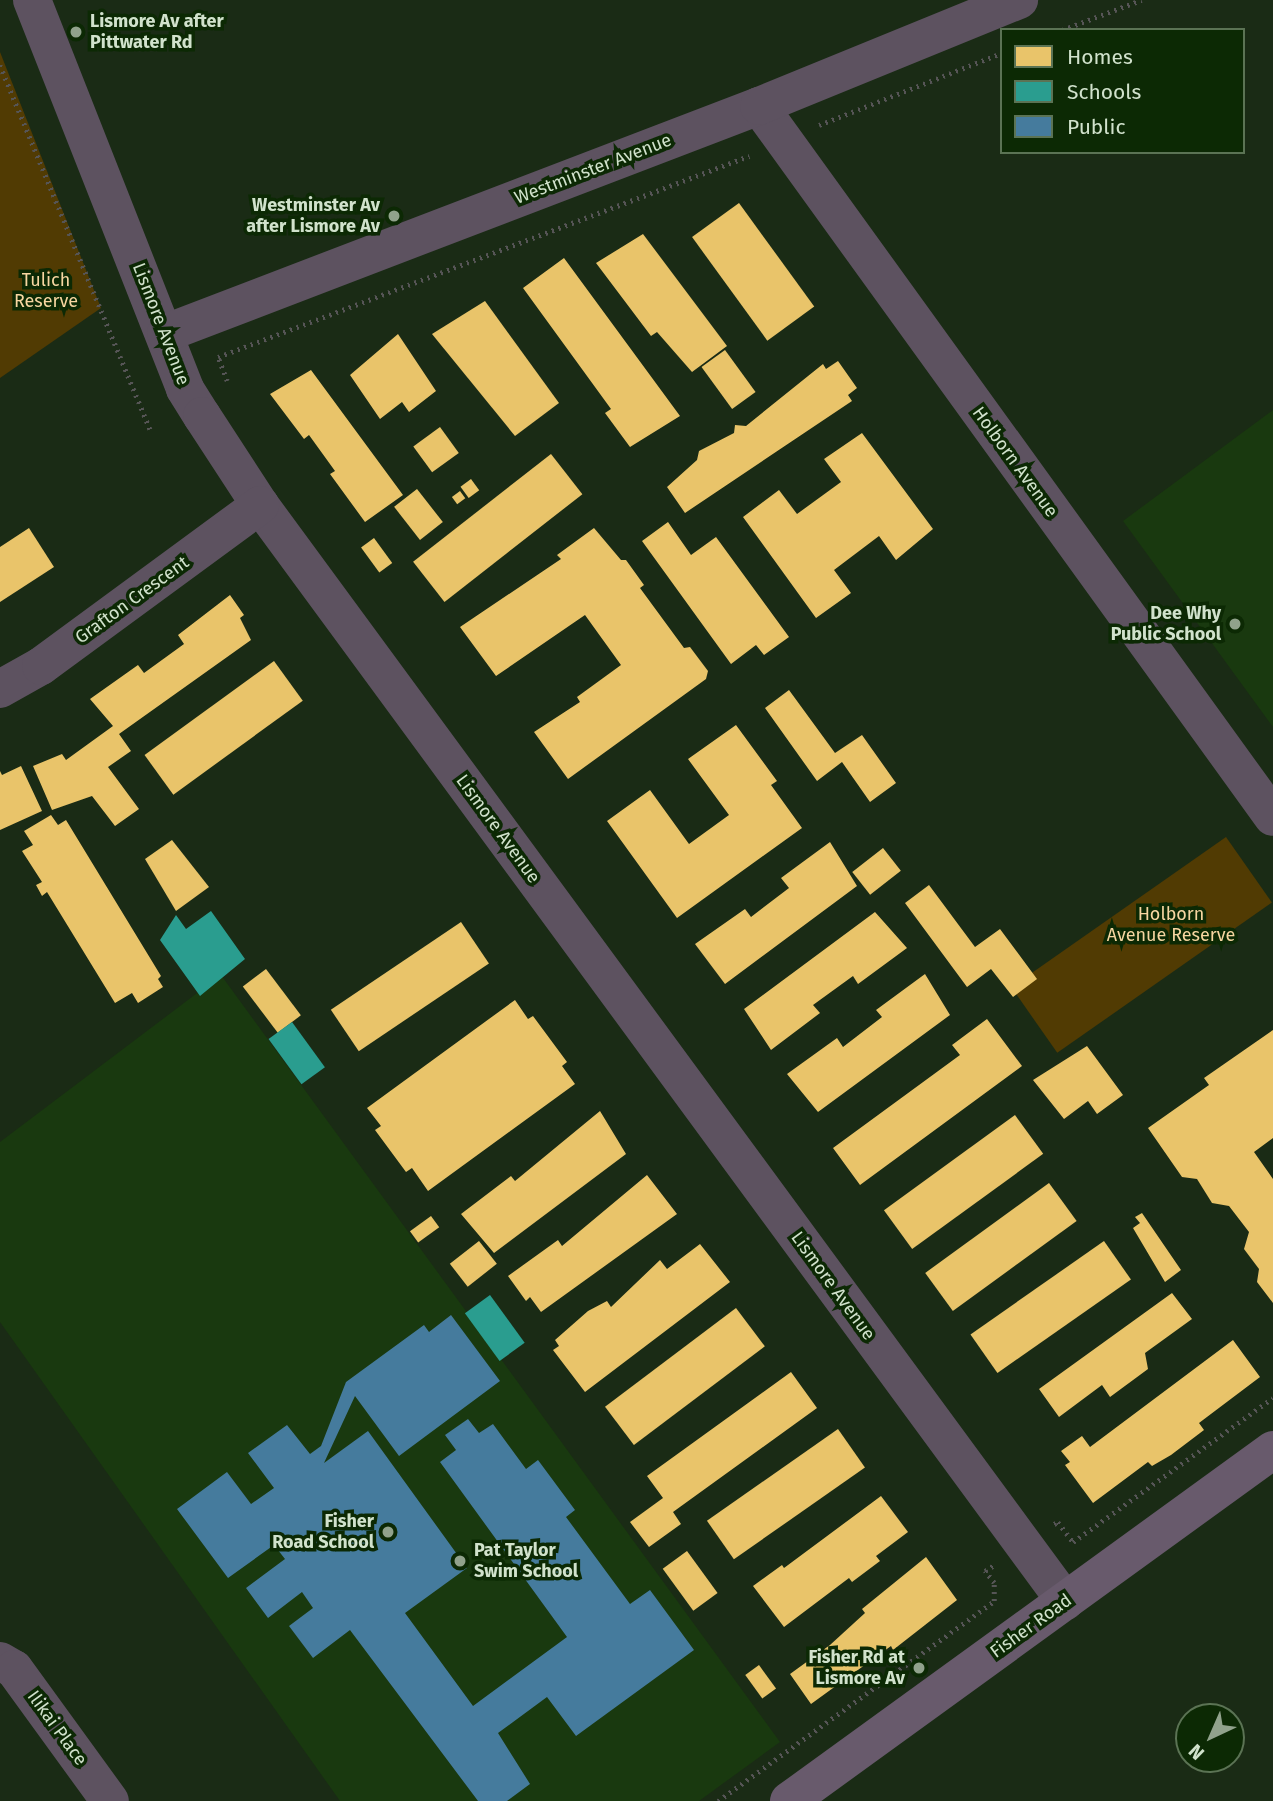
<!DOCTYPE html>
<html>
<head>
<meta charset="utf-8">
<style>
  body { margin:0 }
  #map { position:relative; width:1273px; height:1801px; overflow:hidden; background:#1a2b15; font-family:"Fira Sans",sans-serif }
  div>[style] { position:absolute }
  .built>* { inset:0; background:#19390f }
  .green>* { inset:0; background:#513b03; transform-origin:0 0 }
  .homes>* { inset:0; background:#e9c46a; transform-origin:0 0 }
  .schools>* { inset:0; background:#2a9d8f; transform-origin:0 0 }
  .public>* { inset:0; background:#457b9d }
  .path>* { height:4.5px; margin-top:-2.25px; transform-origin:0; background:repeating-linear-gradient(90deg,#565556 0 2px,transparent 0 7px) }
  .street>* { height:38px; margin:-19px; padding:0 19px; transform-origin:19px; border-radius:19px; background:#5d5260 }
  .secondary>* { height:38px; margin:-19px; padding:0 19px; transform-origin:19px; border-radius:19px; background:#685a6c }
  .dots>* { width:19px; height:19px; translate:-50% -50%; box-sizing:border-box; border:4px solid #0c2904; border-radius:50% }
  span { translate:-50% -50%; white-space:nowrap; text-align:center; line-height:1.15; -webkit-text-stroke:7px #0c2904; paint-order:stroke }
  .poi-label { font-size:18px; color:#d1e2cc; font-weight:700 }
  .left { translate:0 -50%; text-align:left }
  .right { translate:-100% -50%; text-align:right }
  .street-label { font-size:18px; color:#d1e2cc }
  .park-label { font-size:18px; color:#f7d6a1 }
  .legend { position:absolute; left:1000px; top:28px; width:245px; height:126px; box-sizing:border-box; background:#0c2904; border:2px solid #5b7354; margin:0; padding:9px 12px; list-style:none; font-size:21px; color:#d1e2cc }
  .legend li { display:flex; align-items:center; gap:14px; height:35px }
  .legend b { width:35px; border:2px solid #5b7354 }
  .north { position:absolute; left:1175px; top:1703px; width:70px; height:70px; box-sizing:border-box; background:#0c2904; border:2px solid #5b7354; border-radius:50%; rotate:224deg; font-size:19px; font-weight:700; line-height:28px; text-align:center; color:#d1e2cc }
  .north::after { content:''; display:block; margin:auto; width:24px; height:32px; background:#91a28c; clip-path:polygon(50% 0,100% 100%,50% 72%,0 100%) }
</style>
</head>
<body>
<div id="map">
  <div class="built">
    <i style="clip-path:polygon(1273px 410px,1273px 727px,1123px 521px)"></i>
    <i style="clip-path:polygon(221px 975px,780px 1742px,699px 1801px,340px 1801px,0 1322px,0 1142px)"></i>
  </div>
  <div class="green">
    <i style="clip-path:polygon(0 52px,101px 308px,0 378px)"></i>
    <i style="left:1226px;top:837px;width:80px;height:262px;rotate:55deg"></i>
  </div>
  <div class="homes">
    <i style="left:739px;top:203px;width:128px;height:58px;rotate:54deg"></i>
    <i style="clip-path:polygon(643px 234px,727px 346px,692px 372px,657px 332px,651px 336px,596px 263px)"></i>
    <i style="clip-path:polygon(564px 258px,680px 416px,630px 447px,605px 413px,611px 409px,523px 288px)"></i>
    <i style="clip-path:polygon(485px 301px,559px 403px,515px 436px,432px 334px)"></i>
    <i style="clip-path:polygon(398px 334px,436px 391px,409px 412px,402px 402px,380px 419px,350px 375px)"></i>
    <i style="left:725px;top:350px;width:52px;height:29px;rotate:54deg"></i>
    <i style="clip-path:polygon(838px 361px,857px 388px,848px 395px,852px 401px,685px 513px,667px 487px,697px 460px,699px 451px,734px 433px,735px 425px,746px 426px,823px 364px,826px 369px)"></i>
    <i style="clip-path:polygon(311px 370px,403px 495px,365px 522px,330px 474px,335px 471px,309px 435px,304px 439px,270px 394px)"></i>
    <i style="left:440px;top:427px;width:32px;height:33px;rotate:54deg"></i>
    <i style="clip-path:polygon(862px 433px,933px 529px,896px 560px,879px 536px,834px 570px,851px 593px,816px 618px,743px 517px,779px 490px,797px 514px,841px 482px,824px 459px)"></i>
    <i style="left:551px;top:454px;width:51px;height:175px;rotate:52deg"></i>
    <i style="left:471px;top:479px;width:14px;height:13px;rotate:54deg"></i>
    <i style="left:417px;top:489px;width:42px;height:29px;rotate:52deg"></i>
    <i style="left:460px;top:491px;width:9px;height:10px;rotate:54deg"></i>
    <i style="clip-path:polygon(668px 522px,691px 555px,716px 537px,789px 637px,764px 655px,756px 645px,731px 664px,642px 541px)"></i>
    <i style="clip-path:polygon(29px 528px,54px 567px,0 602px,0 547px)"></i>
    <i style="clip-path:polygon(594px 528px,621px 560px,626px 560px,644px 585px,640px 588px,684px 648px,690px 647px,708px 671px,706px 679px,568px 779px,534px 732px,580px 702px,577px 697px,621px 665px,585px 615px,496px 676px,460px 627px,561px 559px,557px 555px)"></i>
    <i style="left:374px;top:538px;width:31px;height:16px;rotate:54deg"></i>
    <i style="clip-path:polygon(230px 595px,244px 615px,240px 618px,251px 640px,119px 734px,131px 751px,108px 767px,139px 809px,115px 826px,92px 796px,52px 810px,33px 766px,62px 754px,66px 760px,113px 726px,90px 699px,138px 665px,144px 673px,184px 644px,178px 635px)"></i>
    <i style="left:274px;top:661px;width:49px;height:160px;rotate:54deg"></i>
    <i style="clip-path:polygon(789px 690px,835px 753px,862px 735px,896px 783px,870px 802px,842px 762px,817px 781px,765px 708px)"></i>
    <i style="clip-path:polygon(736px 725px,777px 781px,771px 785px,802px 828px,677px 918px,607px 821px,650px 790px,689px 844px,729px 815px,688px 759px)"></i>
    <i style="clip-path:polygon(21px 766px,42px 811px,0 830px,0 771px,2px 775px)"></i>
    <i style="clip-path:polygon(51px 815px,58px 825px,66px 820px,161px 976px,158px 979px,163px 987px,138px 1003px,132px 993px,115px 1003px,47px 892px,42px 896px,36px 885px,42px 882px,22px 851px,33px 845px,24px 831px)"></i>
    <i style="clip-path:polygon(172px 840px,209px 887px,176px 911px,145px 859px)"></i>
    <i style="clip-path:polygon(830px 842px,857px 886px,725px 984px,695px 944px,745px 909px,751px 917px,789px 888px,781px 878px)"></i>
    <i style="left:883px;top:848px;width:29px;height:39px;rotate:52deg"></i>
    <i style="clip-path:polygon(929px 885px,975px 947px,1000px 929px,1037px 979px,1013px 997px,991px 969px,967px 987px,905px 903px)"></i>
    <i style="clip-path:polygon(875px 912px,907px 948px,858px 984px,853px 976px,813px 1005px,820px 1013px,771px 1050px,744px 1009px)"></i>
    <i style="left:461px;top:922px;width:50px;height:157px;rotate:56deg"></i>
    <i style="left:266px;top:969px;width:58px;height:29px;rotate:53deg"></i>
    <i style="clip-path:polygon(925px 974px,950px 1015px,818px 1112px,787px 1074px,837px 1038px,843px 1047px,882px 1017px,876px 1010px)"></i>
    <i style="clip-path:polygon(515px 1000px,528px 1019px,533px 1016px,567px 1062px,562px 1066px,575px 1084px,428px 1191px,412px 1168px,406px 1172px,375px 1130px,381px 1126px,367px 1108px)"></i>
    <i style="clip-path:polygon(987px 1019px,1022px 1066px,860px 1185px,833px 1148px,960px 1055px,952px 1045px)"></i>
    <i style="clip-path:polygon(1273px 1030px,1273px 1138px,1254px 1152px,1273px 1179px,1273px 1303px,1257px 1282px,1259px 1269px,1244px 1249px,1249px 1232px,1229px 1206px,1212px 1203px,1197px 1179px,1182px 1177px,1148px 1128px,1209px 1085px,1204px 1078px)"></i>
    <i style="clip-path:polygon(1087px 1046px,1123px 1095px,1097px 1114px,1088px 1101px,1064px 1119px,1033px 1080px)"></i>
    <i style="clip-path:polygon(600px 1111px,626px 1154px,494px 1253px,461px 1214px,511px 1176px,515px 1181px)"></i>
    <i style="left:1015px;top:1115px;width:48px;height:162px;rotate:54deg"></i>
    <i style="clip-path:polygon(647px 1175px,677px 1214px,541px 1312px,530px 1297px,526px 1301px,508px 1276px,558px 1240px,562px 1246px)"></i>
    <i style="left:1049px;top:1183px;width:47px;height:153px;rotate:54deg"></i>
    <i style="clip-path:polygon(1142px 1213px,1181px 1270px,1165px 1282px,1133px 1228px,1140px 1223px,1135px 1217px)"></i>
    <i style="left:431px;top:1216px;width:14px;height:26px;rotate:54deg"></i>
    <i style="left:479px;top:1241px;width:29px;height:37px;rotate:52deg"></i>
    <i style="left:1104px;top:1241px;width:47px;height:163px;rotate:55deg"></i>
    <i style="clip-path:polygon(700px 1244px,730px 1282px,585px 1392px,553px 1350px,559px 1346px,555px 1340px,588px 1311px,607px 1301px,611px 1307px,660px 1260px,667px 1269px)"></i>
    <i style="clip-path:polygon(1172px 1293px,1192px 1319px,1145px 1353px,1148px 1369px,1110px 1397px,1102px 1385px,1059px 1417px,1039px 1389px)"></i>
    <i style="left:736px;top:1308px;width:48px;height:164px;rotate:53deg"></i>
    <i style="clip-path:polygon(1233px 1340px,1260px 1377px,1199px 1423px,1204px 1430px,1171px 1455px,1152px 1466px,1148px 1462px,1093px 1503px,1065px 1465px,1070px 1462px,1061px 1451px,1082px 1436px,1090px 1447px)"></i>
    <i style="clip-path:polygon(791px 1372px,817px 1408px,673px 1512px,681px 1524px,649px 1547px,630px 1522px,663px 1498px,647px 1476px)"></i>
    <i style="left:838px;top:1429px;width:47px;height:160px;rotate:55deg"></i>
    <i style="clip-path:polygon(881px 1496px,908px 1532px,876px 1556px,880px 1561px,852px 1582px,849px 1578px,784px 1627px,753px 1586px,782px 1565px,784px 1568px)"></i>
    <i style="left:687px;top:1551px;width:52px;height:30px;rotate:54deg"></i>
    <i style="clip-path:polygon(926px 1557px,957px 1600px,893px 1650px,891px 1646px,811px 1704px,790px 1674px,830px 1645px,865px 1613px,862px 1609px)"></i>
    <i style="left:759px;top:1665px;width:29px;height:17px;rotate:54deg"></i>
  </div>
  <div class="schools">
    <i style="clip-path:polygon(211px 911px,245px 959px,200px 996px,160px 940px,176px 915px,186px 929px)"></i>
    <i style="left:292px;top:1022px;width:56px;height:29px;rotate:54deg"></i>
    <i style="left:490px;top:1295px;width:59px;height:31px;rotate:54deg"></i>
  </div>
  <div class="public">
    <i style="clip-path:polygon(451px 1315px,500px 1381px,399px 1456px,355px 1396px,324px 1463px,368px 1431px,467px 1568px,405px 1613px,473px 1706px,567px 1637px,440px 1462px,456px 1450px,445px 1435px,468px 1419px,479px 1433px,493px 1424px,526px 1469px,538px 1460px,575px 1510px,566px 1517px,630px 1604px,650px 1590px,694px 1650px,576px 1736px,547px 1697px,498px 1733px,530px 1784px,507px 1801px,478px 1801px,350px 1630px,313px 1658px,289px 1626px,313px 1608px,302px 1592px,268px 1618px,246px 1588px,285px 1559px,274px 1545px,228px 1578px,177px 1509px,227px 1472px,251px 1504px,274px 1488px,248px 1453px,287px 1425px,310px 1454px,321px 1446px,346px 1382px,424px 1325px,429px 1332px)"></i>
  </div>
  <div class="path">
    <i style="left:1062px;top:30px;width:85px;rotate:-20.8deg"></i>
    <i style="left:0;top:65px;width:394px;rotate:67.6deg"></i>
    <i style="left:819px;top:125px;width:197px;rotate:-21.5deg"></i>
    <i style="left:227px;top:381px;width:26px;rotate:-111deg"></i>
    <i style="left:218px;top:357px;width:568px;rotate:-20.73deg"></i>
    <i style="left:1054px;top:1524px;width:4px;rotate:-27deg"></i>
    <i style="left:1058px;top:1522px;width:25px;rotate:53deg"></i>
    <i style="left:1073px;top:1542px;width:246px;rotate:-35.8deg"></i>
    <i style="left:718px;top:1801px;width:341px;rotate:-35.9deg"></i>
    <i style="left:994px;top:1601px;width:18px;rotate:-90deg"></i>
    <i style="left:994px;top:1583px;width:15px;rotate:-127deg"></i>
    <i style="left:985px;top:1571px;width:11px;rotate:-34deg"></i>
  </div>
  <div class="street">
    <i style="left:32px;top:0;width:418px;rotate:68.5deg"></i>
    <i style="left:185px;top:389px;width:32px;rotate:58deg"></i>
    <i style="left:202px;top:416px;width:106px;rotate:56.9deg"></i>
    <i style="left:260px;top:505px;width:1360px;rotate:53.7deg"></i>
    <i style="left:759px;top:106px;width:877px;rotate:54.14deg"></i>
    <i style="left:166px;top:333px;width:635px;rotate:-20.95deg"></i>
    <i style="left:759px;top:106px;width:281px;rotate:-22.2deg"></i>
    <i style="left:0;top:689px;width:47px;rotate:-29.3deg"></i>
    <i style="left:41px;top:666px;width:272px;rotate:-36.3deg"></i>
    <i style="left:0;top:1661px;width:16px;rotate:30deg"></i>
    <i style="left:14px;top:1669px;width:163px;rotate:54deg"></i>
  </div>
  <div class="secondary">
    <i style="left:789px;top:1801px;width:598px;rotate:-35.95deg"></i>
  </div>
  <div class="dots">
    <i style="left:76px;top:32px;background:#91a28c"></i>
    <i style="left:394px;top:216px;background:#91a28c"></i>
    <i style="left:1235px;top:624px;background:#91a28c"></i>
    <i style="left:388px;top:1532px;background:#91a28c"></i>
    <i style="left:460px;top:1561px;background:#91a28c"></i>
    <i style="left:919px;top:1668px;background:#91a28c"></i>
  </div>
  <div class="poi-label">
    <span class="left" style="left:90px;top:32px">Lismore Av after<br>Pittwater Rd</span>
    <span class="right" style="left:380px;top:216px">Westminster Av<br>after Lismore Av</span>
    <span class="right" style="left:1221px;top:624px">Dee Why<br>Public School</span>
    <span class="right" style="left:374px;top:1532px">Fisher<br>Road School</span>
    <span class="left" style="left:474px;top:1561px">Pat Taylor<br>Swim School</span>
    <span class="right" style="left:905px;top:1668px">Fisher Rd at<br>Lismore Av</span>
  </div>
  <div class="street-label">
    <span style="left:593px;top:169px;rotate:-21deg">Westminster Avenue</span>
    <span style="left:161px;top:324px;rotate:69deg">Lismore Avenue</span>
    <span style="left:1015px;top:462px;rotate:54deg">Holborn Avenue</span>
    <span style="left:132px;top:600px;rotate:-36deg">Grafton Crescent</span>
    <span style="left:498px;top:829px;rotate:54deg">Lismore Avenue</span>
    <span style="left:833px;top:1286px;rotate:54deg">Lismore Avenue</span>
    <span style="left:1031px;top:1626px;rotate:-36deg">Fisher Road</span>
    <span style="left:57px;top:1728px;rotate:54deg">Ilikai Place</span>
  </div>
  <div class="park-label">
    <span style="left:46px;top:291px">Tulich<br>Reserve</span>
    <span style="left:1171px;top:925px">Holborn<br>Avenue Reserve</span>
  </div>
  <ul class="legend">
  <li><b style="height:19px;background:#e9c46a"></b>Homes</li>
  <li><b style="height:19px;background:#2a9d8f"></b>Schools</li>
  <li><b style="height:19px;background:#457b9d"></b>Public</li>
  </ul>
  <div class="north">N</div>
</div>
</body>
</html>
